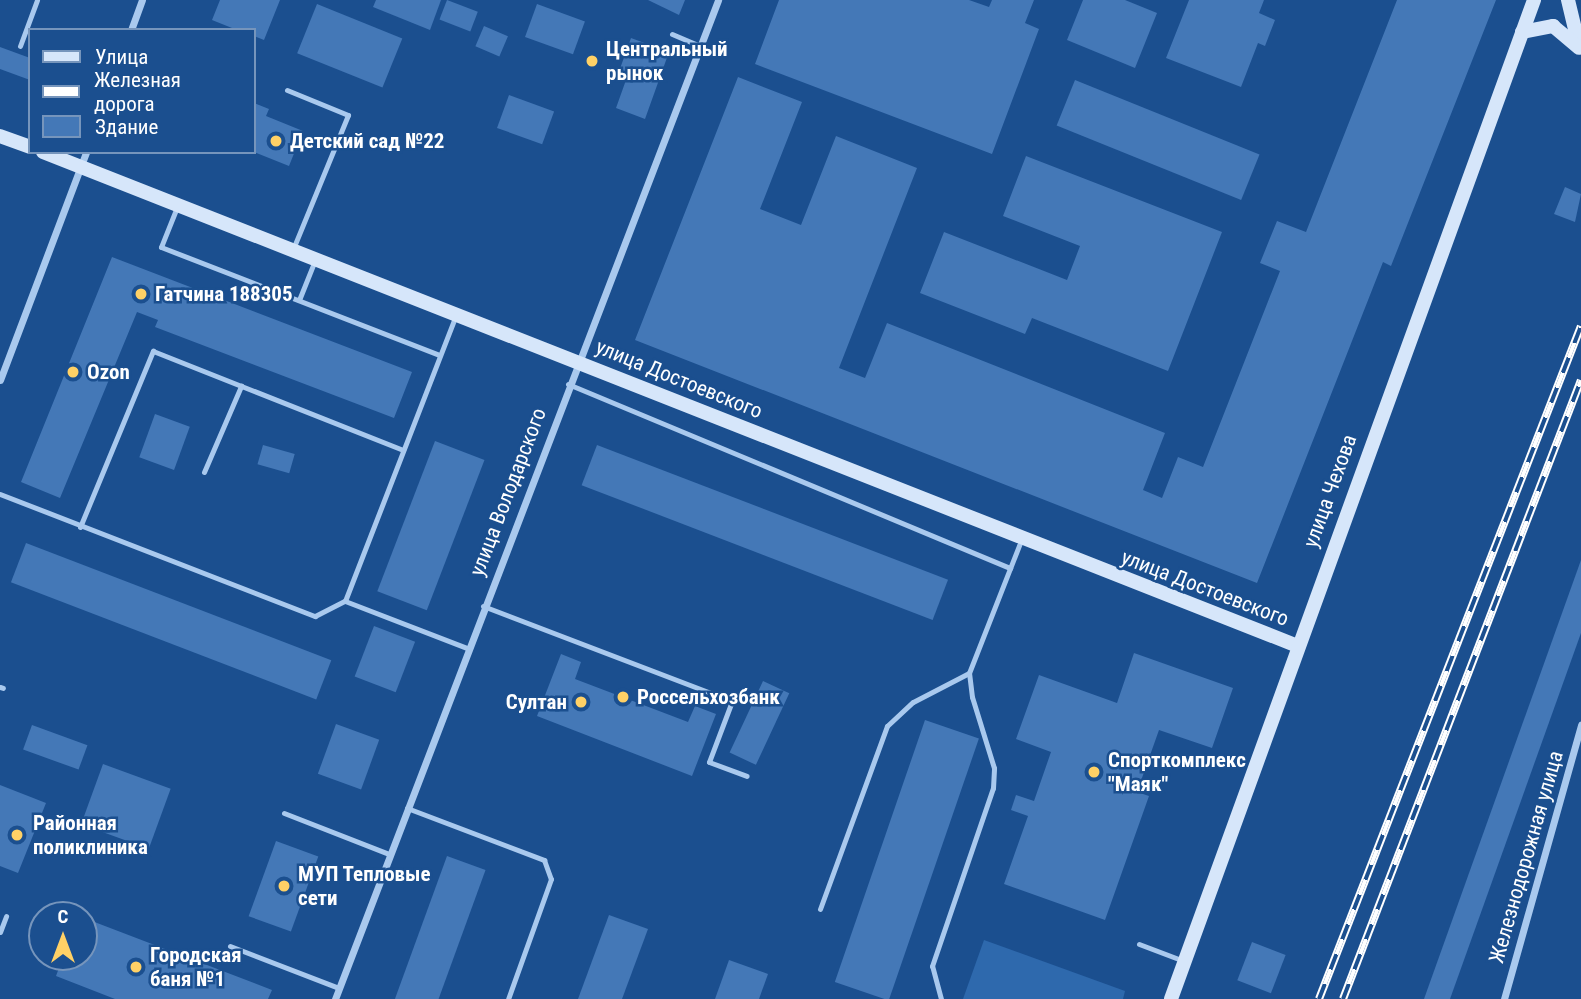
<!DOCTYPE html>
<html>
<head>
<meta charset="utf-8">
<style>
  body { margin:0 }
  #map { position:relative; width:1581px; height:999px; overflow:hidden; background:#1b4f8f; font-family:"Roboto Condensed",sans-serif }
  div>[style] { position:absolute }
  .green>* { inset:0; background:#2e69ad }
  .building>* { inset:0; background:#4478b7; transform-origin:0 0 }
  .lane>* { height:5px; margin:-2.5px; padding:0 2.5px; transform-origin:2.5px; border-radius:2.5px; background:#a9c9ee }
  .street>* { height:7px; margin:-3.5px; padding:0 3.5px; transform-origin:3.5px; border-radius:3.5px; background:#a9c9ee }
  .secondary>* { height:14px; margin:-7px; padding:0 7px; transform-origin:7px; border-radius:7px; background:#d6e6fa }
  .rail>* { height:8px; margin-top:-4px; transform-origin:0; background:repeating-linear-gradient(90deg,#1b4f8f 0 16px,#fff 0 32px); box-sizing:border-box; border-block:2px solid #fff }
  .dots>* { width:19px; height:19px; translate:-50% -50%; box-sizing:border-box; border:4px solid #1b4f8f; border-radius:50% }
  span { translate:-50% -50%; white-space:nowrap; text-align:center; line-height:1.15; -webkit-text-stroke:5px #1b4f8f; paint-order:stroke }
  .poi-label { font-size:21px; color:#fff; font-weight:700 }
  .left { translate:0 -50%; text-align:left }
  .right { translate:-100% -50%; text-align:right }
  .street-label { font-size:21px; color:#fff }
  .legend { position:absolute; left:28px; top:28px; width:228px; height:126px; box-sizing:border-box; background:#1b4f8f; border:2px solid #7695bc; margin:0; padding:9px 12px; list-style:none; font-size:21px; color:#fff }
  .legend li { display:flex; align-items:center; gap:14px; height:35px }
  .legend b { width:35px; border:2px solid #7695bc }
  .north { position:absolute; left:28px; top:901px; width:70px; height:70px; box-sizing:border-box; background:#1b4f8f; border:2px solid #7695bc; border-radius:50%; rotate:0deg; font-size:19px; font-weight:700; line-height:28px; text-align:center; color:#fff }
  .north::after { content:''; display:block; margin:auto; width:24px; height:32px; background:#ffd166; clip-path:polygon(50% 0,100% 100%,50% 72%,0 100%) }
</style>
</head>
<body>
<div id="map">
  <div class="green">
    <i style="clip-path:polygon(984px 940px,1125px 991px,1123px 999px,963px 999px)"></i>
  </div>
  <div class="building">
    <i style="clip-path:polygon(220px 0,280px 0,264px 40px,254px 36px,254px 30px,237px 30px,212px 20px)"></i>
    <i style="clip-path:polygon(376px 0,441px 0,430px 30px,373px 7px)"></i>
    <i style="left:447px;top:0;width:33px;height:21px;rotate:21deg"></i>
    <i style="clip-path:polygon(648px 0,685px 0,679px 15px)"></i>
    <i style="clip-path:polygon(779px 0,969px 0,989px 7px,992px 0,1034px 0,1025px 23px,1039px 29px,992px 154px,755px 64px)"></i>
    <i style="clip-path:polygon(1083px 0,1125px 0,1157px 13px,1135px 68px,1067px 40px)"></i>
    <i style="clip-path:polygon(1189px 0,1264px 0,1259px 13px,1275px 20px,1265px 46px,1258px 43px,1241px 87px,1166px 58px)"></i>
    <i style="clip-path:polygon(1397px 0,1496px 0,1391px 266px,1383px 262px,1257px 583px,635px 340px,738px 77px,802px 102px,760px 209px,801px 225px,836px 136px,917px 168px,839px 368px,865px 378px,887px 323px,1165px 433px,1143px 490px,1162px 498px,1178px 457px,1203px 467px,1280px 271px,1260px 263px,1277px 221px,1306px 232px)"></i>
    <i style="left:317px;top:4px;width:92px;height:53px;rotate:22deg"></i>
    <i style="left:537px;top:4px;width:51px;height:35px;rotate:20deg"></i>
    <i style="left:484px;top:26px;width:26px;height:22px;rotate:23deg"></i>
    <i style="clip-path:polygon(631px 38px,669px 52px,645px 119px,616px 108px,626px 80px,617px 77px)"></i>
    <i style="clip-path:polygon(0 47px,30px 58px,30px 80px,0 69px)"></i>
    <i style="left:1075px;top:80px;width:199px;height:49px;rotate:22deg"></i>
    <i style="left:509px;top:95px;width:48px;height:35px;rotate:20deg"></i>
    <i style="clip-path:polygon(254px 103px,269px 109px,266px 116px,303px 131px,289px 166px,254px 152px)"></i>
    <i style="clip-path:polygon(1026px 156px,1222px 232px,1168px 371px,1032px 318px,1025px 334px,920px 293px,944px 232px,1067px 280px,1080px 246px,1003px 216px)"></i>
    <i style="clip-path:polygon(1565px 187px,1581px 194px,1575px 222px,1554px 214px)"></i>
    <i style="clip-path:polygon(112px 257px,412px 372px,394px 418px,155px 327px,158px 320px,137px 312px,60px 498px,21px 482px)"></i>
    <i style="left:155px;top:414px;width:37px;height:46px;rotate:20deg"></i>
    <i style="left:435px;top:441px;width:53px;height:161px;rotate:21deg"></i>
    <i style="left:263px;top:445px;width:33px;height:20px;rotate:16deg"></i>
    <i style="left:597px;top:445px;width:376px;height:43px;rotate:21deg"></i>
    <i style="left:26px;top:543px;width:327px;height:42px;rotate:21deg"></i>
    <i style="clip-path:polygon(1581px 560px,1581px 633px,1450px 999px,1424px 999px)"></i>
    <i style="left:374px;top:626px;width:44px;height:54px;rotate:21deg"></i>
    <i style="clip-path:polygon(1134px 653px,1233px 688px,1212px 748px,1159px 730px,1137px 792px,1149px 796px,1105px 920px,1004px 884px,1028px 816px,1011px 810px,1016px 795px,1034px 801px,1051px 752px,1016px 739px,1039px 675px,1117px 703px)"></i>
    <i style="clip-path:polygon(561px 654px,581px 662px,575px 679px,688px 722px,695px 706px,716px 714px,692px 776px,537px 716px)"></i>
    <i style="left:763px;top:681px;width:29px;height:79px;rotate:25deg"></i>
    <i style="left:925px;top:720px;width:57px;height:277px;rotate:19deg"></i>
    <i style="left:336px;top:724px;width:46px;height:53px;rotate:20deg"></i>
    <i style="left:32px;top:725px;width:59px;height:26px;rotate:20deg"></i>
    <i style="left:103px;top:764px;width:72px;height:64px;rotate:20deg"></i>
    <i style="clip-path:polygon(0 785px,46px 803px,18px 873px,0 866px)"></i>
    <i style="left:276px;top:841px;width:45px;height:80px;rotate:20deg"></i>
    <i style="left:447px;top:856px;width:41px;height:152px;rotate:20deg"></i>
    <i style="clip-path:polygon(609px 915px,648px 929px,622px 999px,578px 999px)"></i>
    <i style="clip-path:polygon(84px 918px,272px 990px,268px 999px,115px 999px,56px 976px,63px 957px,84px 957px)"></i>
    <i style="left:1252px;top:942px;width:36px;height:41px;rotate:21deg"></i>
    <i style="clip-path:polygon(729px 960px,768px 974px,759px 999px,715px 999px)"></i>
  </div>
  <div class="lane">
    <i style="left:672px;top:34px;width:30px;rotate:23deg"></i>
    <i style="left:20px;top:46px;width:49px;rotate:-69.7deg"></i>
    <i style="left:287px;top:90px;width:66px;rotate:22.3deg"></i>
    <i style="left:348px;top:115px;width:145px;rotate:112.3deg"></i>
    <i style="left:177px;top:207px;width:43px;rotate:111.8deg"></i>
    <i style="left:161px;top:247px;width:299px;rotate:21.2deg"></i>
    <i style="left:299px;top:300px;width:43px;rotate:-68.2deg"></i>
    <i style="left:568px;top:384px;width:479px;rotate:22.6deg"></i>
    <i style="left:204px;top:472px;width:94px;rotate:-66.7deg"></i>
    <i style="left:0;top:494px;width:338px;rotate:21.2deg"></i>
    <i style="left:315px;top:616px;width:34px;rotate:-27deg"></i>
    <i style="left:345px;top:601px;width:131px;rotate:21.1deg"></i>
    <i style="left:80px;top:527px;width:191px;rotate:-67.5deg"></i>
    <i style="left:153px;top:351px;width:269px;rotate:21.6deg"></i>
    <i style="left:345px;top:601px;width:305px;rotate:-68.8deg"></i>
    <i style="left:483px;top:606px;width:267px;rotate:20.9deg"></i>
    <i style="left:732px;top:701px;width:65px;rotate:110.7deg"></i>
    <i style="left:709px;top:762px;width:40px;rotate:20.2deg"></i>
    <i style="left:0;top:687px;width:3px;rotate:18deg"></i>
    <i style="left:407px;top:808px;width:147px;rotate:20.8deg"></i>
    <i style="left:544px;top:860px;width:20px;rotate:70deg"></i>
    <i style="left:551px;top:879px;width:127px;rotate:109.7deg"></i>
    <i style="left:284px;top:813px;width:113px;rotate:21.3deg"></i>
    <i style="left:820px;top:909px;width:195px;rotate:-69.9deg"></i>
    <i style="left:887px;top:726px;width:35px;rotate:-43deg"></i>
    <i style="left:913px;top:702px;width:63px;rotate:-27.4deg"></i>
    <i style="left:0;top:932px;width:17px;rotate:-69deg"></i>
    <i style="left:1139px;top:944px;width:48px;rotate:20.7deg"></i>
    <i style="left:230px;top:946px;width:117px;rotate:21.1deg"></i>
    <i style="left:941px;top:999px;width:34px;rotate:-105deg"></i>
    <i style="left:932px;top:966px;width:188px;rotate:-71.1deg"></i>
    <i style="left:993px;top:788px;width:20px;rotate:-87deg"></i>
    <i style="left:994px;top:768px;width:74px;rotate:-107.2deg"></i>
    <i style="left:972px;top:697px;width:24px;rotate:-97deg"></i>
    <i style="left:969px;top:673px;width:143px;rotate:-68.6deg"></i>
  </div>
  <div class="street">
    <i style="left:131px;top:30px;width:32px;rotate:-70deg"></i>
    <i style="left:0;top:380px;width:244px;rotate:-69.3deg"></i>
    <i style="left:335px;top:999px;width:1070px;rotate:-69.02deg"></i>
    <i style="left:1504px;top:999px;width:285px;rotate:-74.3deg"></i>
  </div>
  <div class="secondary">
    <i style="left:1568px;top:0;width:47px;rotate:76.6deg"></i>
    <i style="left:1522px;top:32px;width:32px;rotate:-11deg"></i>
    <i style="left:1553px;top:26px;width:34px;rotate:40deg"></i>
    <i style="left:0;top:136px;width:32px;rotate:20deg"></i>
    <i style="left:43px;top:152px;width:1349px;rotate:21.49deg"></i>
    <i style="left:1171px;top:999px;width:1063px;rotate:-70.03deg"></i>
  </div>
  <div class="rail">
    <i style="left:1319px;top:999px;width:722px;rotate:-68.73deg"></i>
    <i style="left:1343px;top:999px;width:663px;rotate:-68.97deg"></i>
  </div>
  <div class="dots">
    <i style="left:592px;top:61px;background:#ffd166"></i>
    <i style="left:276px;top:141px;background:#ffd166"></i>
    <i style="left:141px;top:294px;background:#ffd166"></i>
    <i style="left:73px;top:372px;background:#ffd166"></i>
    <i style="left:623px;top:697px;background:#ffd166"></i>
    <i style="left:581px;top:702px;background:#ffd166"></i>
    <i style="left:1094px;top:772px;background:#ffd166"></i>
    <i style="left:17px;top:835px;background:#ffd166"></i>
    <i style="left:284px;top:886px;background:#ffd166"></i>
    <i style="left:136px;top:967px;background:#ffd166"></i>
  </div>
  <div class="poi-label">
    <span class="left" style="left:606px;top:61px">Центральный<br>рынок</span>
    <span class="left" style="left:290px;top:141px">Детский сад №22</span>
    <span class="left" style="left:155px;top:294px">Гатчина 188305</span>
    <span class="left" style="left:87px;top:372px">Ozon</span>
    <span class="left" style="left:637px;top:697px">Россельхозбанк</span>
    <span class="right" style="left:567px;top:702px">Султан</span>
    <span class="left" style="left:1108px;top:772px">Спорткомплекс<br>"Маяк"</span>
    <span class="left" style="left:33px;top:835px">Районная<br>поликлиника</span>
    <span class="left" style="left:298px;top:886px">МУП Тепловые<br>сети</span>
    <span class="left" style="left:150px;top:967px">Городская<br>баня №1</span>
  </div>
  <div class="street-label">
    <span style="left:679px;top:379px;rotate:22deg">улица Достоевского</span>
    <span style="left:1330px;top:491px;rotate:-70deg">улица Чехова</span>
    <span style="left:508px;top:492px;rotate:-69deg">улица Володарского</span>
    <span style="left:1205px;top:588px;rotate:21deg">улица Достоевского</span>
    <span style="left:1526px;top:857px;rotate:-74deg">Железнодорожная улица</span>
  </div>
  <ul class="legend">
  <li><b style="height:9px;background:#d6e6fa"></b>Улица</li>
  <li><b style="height:9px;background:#fff"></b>Железная дорога</li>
  <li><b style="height:19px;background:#4478b7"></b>Здание</li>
  </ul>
  <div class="north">С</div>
</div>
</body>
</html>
